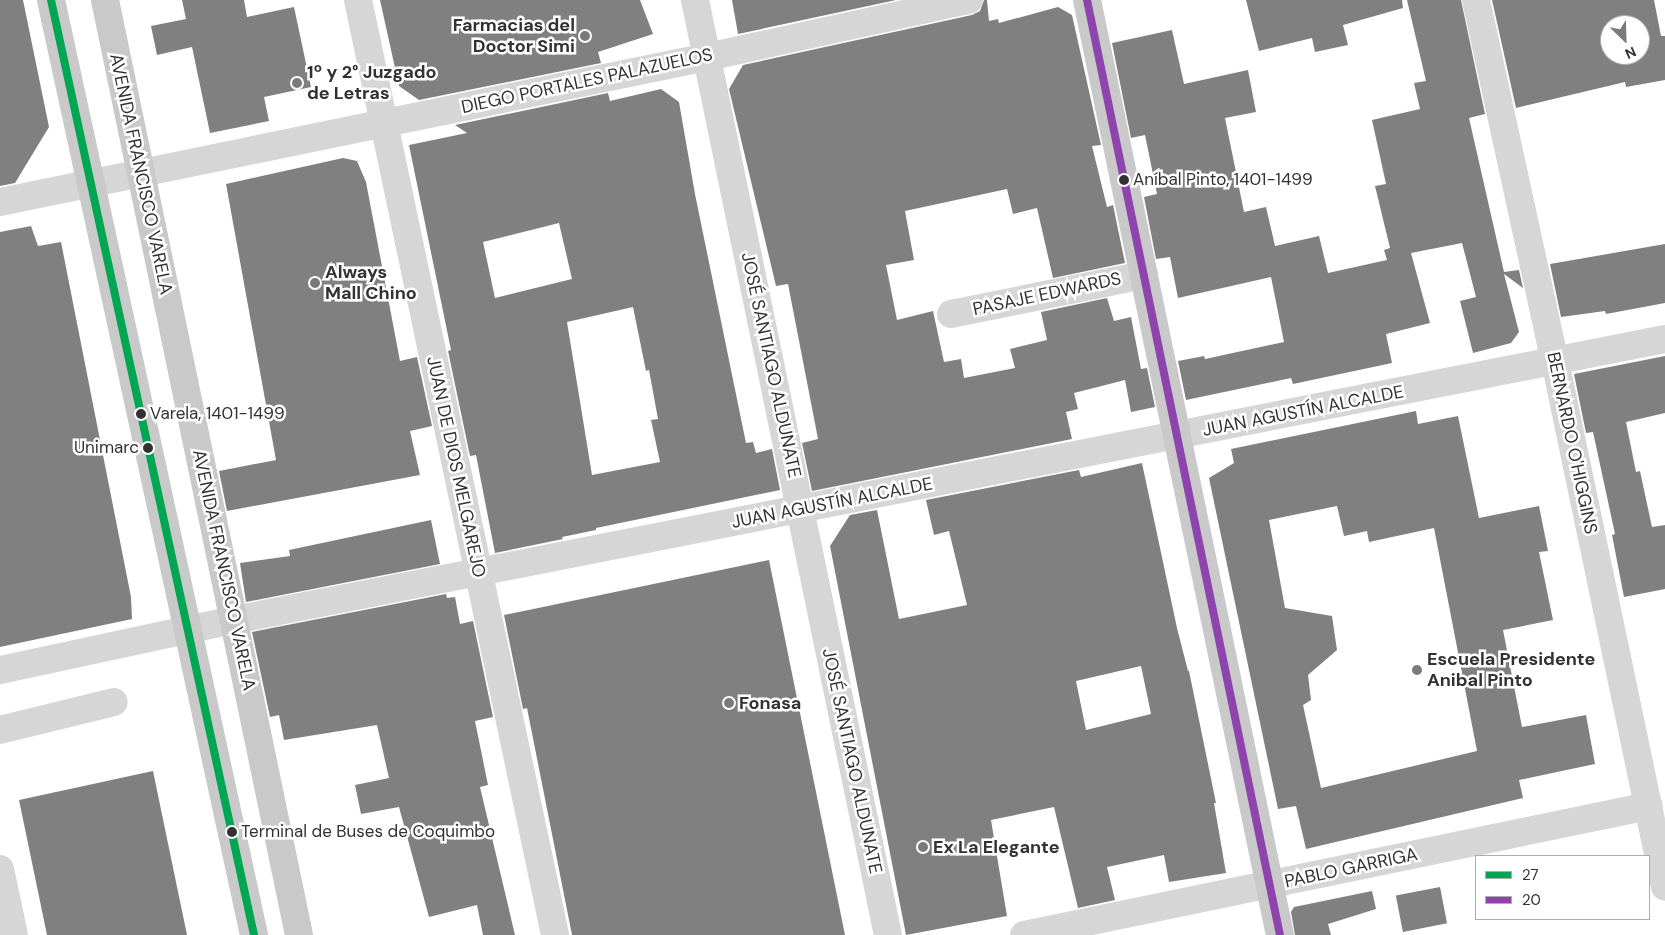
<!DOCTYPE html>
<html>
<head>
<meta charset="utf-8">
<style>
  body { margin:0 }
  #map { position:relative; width:1665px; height:935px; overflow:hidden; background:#fff; font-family:"DM Sans",sans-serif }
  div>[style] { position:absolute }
  .building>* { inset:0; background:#808080; transform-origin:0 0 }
  .minor>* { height:28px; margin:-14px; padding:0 14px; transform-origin:14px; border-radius:14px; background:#d6d6d6 }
  .major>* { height:28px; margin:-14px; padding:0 14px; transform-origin:14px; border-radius:14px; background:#c9c9c9 }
  .bus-1>* { height:8px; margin:-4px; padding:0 4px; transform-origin:4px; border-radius:4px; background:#00a651 }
  .bus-2>* { height:8px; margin:-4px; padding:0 4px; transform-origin:4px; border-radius:4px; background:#8e44ad }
  .dots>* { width:14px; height:14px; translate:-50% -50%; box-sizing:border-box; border:2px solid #fff; border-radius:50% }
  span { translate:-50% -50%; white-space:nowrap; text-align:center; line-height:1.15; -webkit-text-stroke:5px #fff; paint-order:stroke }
  .bus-label { font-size:17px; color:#323232 }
  .left { translate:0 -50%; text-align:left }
  .right { translate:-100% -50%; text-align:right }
  .poi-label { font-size:18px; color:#323232; font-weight:700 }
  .street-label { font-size:18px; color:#323232 }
  .legend { position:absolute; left:1475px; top:855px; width:175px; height:65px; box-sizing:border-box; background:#fff; border:1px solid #adadad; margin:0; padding:6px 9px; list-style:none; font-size:15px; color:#323232 }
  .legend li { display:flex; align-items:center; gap:10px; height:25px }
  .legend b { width:25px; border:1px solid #adadad }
  .north { position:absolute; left:1600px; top:15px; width:50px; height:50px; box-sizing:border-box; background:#fff; border:1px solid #adadad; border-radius:50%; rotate:156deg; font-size:14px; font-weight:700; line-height:20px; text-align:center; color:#323232 }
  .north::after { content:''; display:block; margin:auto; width:18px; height:22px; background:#7a7a7a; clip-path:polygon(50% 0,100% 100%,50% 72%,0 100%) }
</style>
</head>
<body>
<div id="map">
  <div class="building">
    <i style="clip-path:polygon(0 0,23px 0,49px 127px,15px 183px,0 186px)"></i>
    <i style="clip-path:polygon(182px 0,244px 0,247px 17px,294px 7px,311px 87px,264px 97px,269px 121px,210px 133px,192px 47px,157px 55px,151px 26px,186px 19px)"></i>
    <i style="clip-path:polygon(380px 0,640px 0,653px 34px,598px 52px,601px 63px,419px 100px,399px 86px)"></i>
    <i style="clip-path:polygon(732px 0,896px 0,738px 34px)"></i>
    <i style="clip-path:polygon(984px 0,987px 0,989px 21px,998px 19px,999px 23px,1058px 7px,1072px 15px,1101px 145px,1092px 146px,1107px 207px,1113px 205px,1125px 263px,1053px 278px,1037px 208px,1013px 214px,1007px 189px,905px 211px,914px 260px,886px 265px,897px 320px,933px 311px,944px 362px,961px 359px,964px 378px,1015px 368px,1010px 349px,1047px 340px,1041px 312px,1107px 298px,1114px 321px,1131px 317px,1141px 369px,1147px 368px,1155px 407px,1131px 412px,1125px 380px,1074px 393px,1078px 409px,1066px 412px,1072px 439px,812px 491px,802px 443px,818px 439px,788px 284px,776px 286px,729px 89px,743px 65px,972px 15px,980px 11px)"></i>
    <i style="clip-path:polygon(1246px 0,1402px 0,1403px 8px,1343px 25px,1348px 45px,1315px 52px,1312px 38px,1259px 51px)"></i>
    <i style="clip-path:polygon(1407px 0,1461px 0,1485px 114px,1469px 118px,1504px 272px,1519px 270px,1523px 288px,1504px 274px,1519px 332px,1511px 343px,1473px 353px,1460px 301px,1476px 297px,1462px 243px,1411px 253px,1430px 323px,1386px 334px,1392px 363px,1293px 384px,1291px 378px,1186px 400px,1178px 361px,1204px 356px,1205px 359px,1284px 342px,1271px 277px,1178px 298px,1170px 257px,1156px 259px,1144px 197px,1157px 194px,1145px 135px,1131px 138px,1112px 43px,1172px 30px,1184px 84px,1248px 70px,1256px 112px,1225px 118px,1244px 212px,1266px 207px,1275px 246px,1319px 236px,1328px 273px,1387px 260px,1384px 250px,1390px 248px,1375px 186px,1386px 184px,1372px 120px,1420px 109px,1414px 83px,1426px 81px)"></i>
    <i style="clip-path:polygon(evenodd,1492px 0,1654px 0,1661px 36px,1665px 36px,1665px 80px,1626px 87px,1625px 82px,1516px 108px,1492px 0,1610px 25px,1640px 25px,1640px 55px,1610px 55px,1610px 25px)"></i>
    <i style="clip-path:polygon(evenodd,661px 89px,679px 102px,695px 194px,746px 443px,753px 442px,756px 453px,772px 449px,780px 490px,596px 528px,596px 530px,562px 537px,563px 539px,495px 553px,476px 455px,470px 456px,448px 351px,451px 350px,409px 145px,467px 133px,455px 125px,608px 93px,610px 101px,661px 89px,559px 223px,572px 279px,495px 298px,483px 242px,559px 223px,661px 89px,633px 307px,646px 371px,649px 370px,658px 419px,651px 420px,660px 462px,592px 475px,567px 322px,633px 307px)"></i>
    <i style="clip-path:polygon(343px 158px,357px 161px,366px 182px,400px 361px,417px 357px,432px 426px,410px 431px,420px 475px,227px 511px,219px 471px,276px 460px,226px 184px)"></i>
    <i style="clip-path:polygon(31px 226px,38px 246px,61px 242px,131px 597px,132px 619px,0 647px,0 232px)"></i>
    <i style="clip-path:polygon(1665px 244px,1665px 303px,1606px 314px,1605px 311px,1561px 317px,1550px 264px)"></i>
    <i style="clip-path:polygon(1665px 356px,1665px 413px,1626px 422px,1636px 472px,1640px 471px,1652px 527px,1665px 525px,1665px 589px,1624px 597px,1612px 535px,1615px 534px,1593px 432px,1586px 433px,1574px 374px)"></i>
    <i style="clip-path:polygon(evenodd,1416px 411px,1418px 424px,1458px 416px,1479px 518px,1539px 506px,1548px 551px,1539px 552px,1553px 620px,1503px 630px,1522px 727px,1586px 715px,1595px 764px,1519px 780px,1523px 798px,1306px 849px,1296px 806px,1278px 809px,1209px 478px,1234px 463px,1231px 449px,1416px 411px,1337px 506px,1344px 536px,1367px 531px,1369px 542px,1434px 528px,1477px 751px,1321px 788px,1303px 705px,1311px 700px,1308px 675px,1337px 650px,1332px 616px,1285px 608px,1269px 520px,1337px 506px)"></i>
    <i style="clip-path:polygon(evenodd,1142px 463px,1177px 628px,1188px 671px,1189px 671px,1216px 803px,1214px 803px,1226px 873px,1169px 882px,1164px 855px,1107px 867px,1115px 900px,1078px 908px,1054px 807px,991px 820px,1007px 916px,906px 935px,830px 546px,850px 515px,877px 510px,899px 619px,967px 605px,949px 531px,934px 535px,926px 500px,1079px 470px,1081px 477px,1142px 463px,1141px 666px,1151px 714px,1086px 730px,1076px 681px,1141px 666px)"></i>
    <i style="clip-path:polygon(431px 520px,440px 564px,246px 602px,240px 563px,290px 556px,289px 550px)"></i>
    <i style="clip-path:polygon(769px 560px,845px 935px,572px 935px,527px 708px,523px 709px,504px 615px)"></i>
    <i style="clip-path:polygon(446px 594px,447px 598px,455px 597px,460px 624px,473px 621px,493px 717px,475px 721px,488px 785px,480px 787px,515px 935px,483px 935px,477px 905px,429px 917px,399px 807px,361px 814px,355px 785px,389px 778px,377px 725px,284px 740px,279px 715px,270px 717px,252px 632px)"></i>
    <i style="clip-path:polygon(153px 771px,187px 935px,47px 935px,19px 800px)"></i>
    <i style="left:1440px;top:887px;width:37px;height:45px;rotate:79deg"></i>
    <i style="clip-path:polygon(1372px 891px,1376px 909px,1328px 924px,1331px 935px,1295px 935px,1291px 912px,1294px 907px)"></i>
  </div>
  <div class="minor">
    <i style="left:358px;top:0;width:956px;rotate:78.1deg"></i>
    <i style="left:695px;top:0;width:955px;rotate:78.34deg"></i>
    <i style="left:1476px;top:0;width:370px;rotate:77.7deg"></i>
    <i style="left:1555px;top:361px;width:537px;rotate:78.19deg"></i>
    <i style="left:0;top:202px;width:722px;rotate:-11.59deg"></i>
    <i style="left:707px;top:57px;width:268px;rotate:-12.3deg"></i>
    <i style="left:951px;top:314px;width:197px;rotate:-11.4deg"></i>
    <i style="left:0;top:670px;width:239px;rotate:-12.1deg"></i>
    <i style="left:234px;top:620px;width:1458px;rotate:-11.11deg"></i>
    <i style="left:0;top:730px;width:117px;rotate:-13.8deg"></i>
    <i style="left:0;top:869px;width:67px;rotate:78deg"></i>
    <i style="left:1024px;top:935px;width:638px;rotate:-11.66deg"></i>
  </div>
  <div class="major">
    <i style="left:51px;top:0;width:957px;rotate:77.75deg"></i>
    <i style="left:105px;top:0;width:955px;rotate:78.28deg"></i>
    <i style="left:1087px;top:0;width:955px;rotate:78.34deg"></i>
  </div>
  <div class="bus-1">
    <i style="left:51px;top:0;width:957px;rotate:77.75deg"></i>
  </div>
  <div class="bus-2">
    <i style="left:1087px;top:0;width:955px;rotate:78.34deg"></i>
  </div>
  <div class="dots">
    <i style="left:585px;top:36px;background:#7a7a7a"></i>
    <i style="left:297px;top:83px;background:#7a7a7a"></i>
    <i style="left:1124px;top:180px;background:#323232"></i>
    <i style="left:315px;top:283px;background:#7a7a7a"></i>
    <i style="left:141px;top:414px;background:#323232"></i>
    <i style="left:148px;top:448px;background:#323232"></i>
    <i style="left:1417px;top:670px;background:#7a7a7a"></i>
    <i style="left:729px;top:703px;background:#7a7a7a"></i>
    <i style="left:232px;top:832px;background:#323232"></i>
    <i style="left:923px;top:847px;background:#7a7a7a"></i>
  </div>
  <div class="bus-label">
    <span class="left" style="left:1133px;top:180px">Aníbal Pinto, 1401-1499</span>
    <span class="left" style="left:150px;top:414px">Varela, 1401-1499</span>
    <span class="right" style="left:139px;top:448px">Unimarc</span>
    <span class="left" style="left:241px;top:832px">Terminal de Buses de Coquimbo</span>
  </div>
  <div class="poi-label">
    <span class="right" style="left:575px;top:36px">Farmacias del<br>Doctor Simi</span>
    <span class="left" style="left:307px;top:83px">1º y 2° Juzgado<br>de Letras</span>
    <span class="left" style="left:325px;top:283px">Always<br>Mall Chino</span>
    <span class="left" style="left:1427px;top:670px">Escuela Presidente<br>Anibal Pinto</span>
    <span class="left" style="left:739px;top:703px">Fonasa</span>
    <span class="left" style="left:933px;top:847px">Ex La Elegante</span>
  </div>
  <div class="street-label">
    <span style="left:587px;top:81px;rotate:-12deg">DIEGO PORTALES PALAZUELOS</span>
    <span style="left:141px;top:174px;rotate:78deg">AVENIDA FRANCISCO VARELA</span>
    <span style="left:1047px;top:294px;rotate:-12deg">PASAJE EDWARDS</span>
    <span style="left:771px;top:365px;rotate:78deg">JOSÉ SANTIAGO ALDUNATE</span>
    <span style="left:1303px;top:411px;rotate:-11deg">JUAN AGUSTÍN ALCALDE</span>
    <span style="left:1572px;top:443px;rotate:78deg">BERNARDO O'HIGGINS</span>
    <span style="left:456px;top:467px;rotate:78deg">JUAN DE DIOS MELGAREJO</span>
    <span style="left:832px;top:503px;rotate:-11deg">JUAN AGUSTÍN ALCALDE</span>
    <span style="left:224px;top:570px;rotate:78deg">AVENIDA FRANCISCO VARELA</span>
    <span style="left:852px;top:761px;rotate:78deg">JOSÉ SANTIAGO ALDUNATE</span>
    <span style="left:1351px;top:868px;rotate:-12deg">PABLO GARRIGA</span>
  </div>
  <ul class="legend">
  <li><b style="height:6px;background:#00a651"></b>27</li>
  <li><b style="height:6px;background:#8e44ad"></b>20</li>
  </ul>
  <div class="north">N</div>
</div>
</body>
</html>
